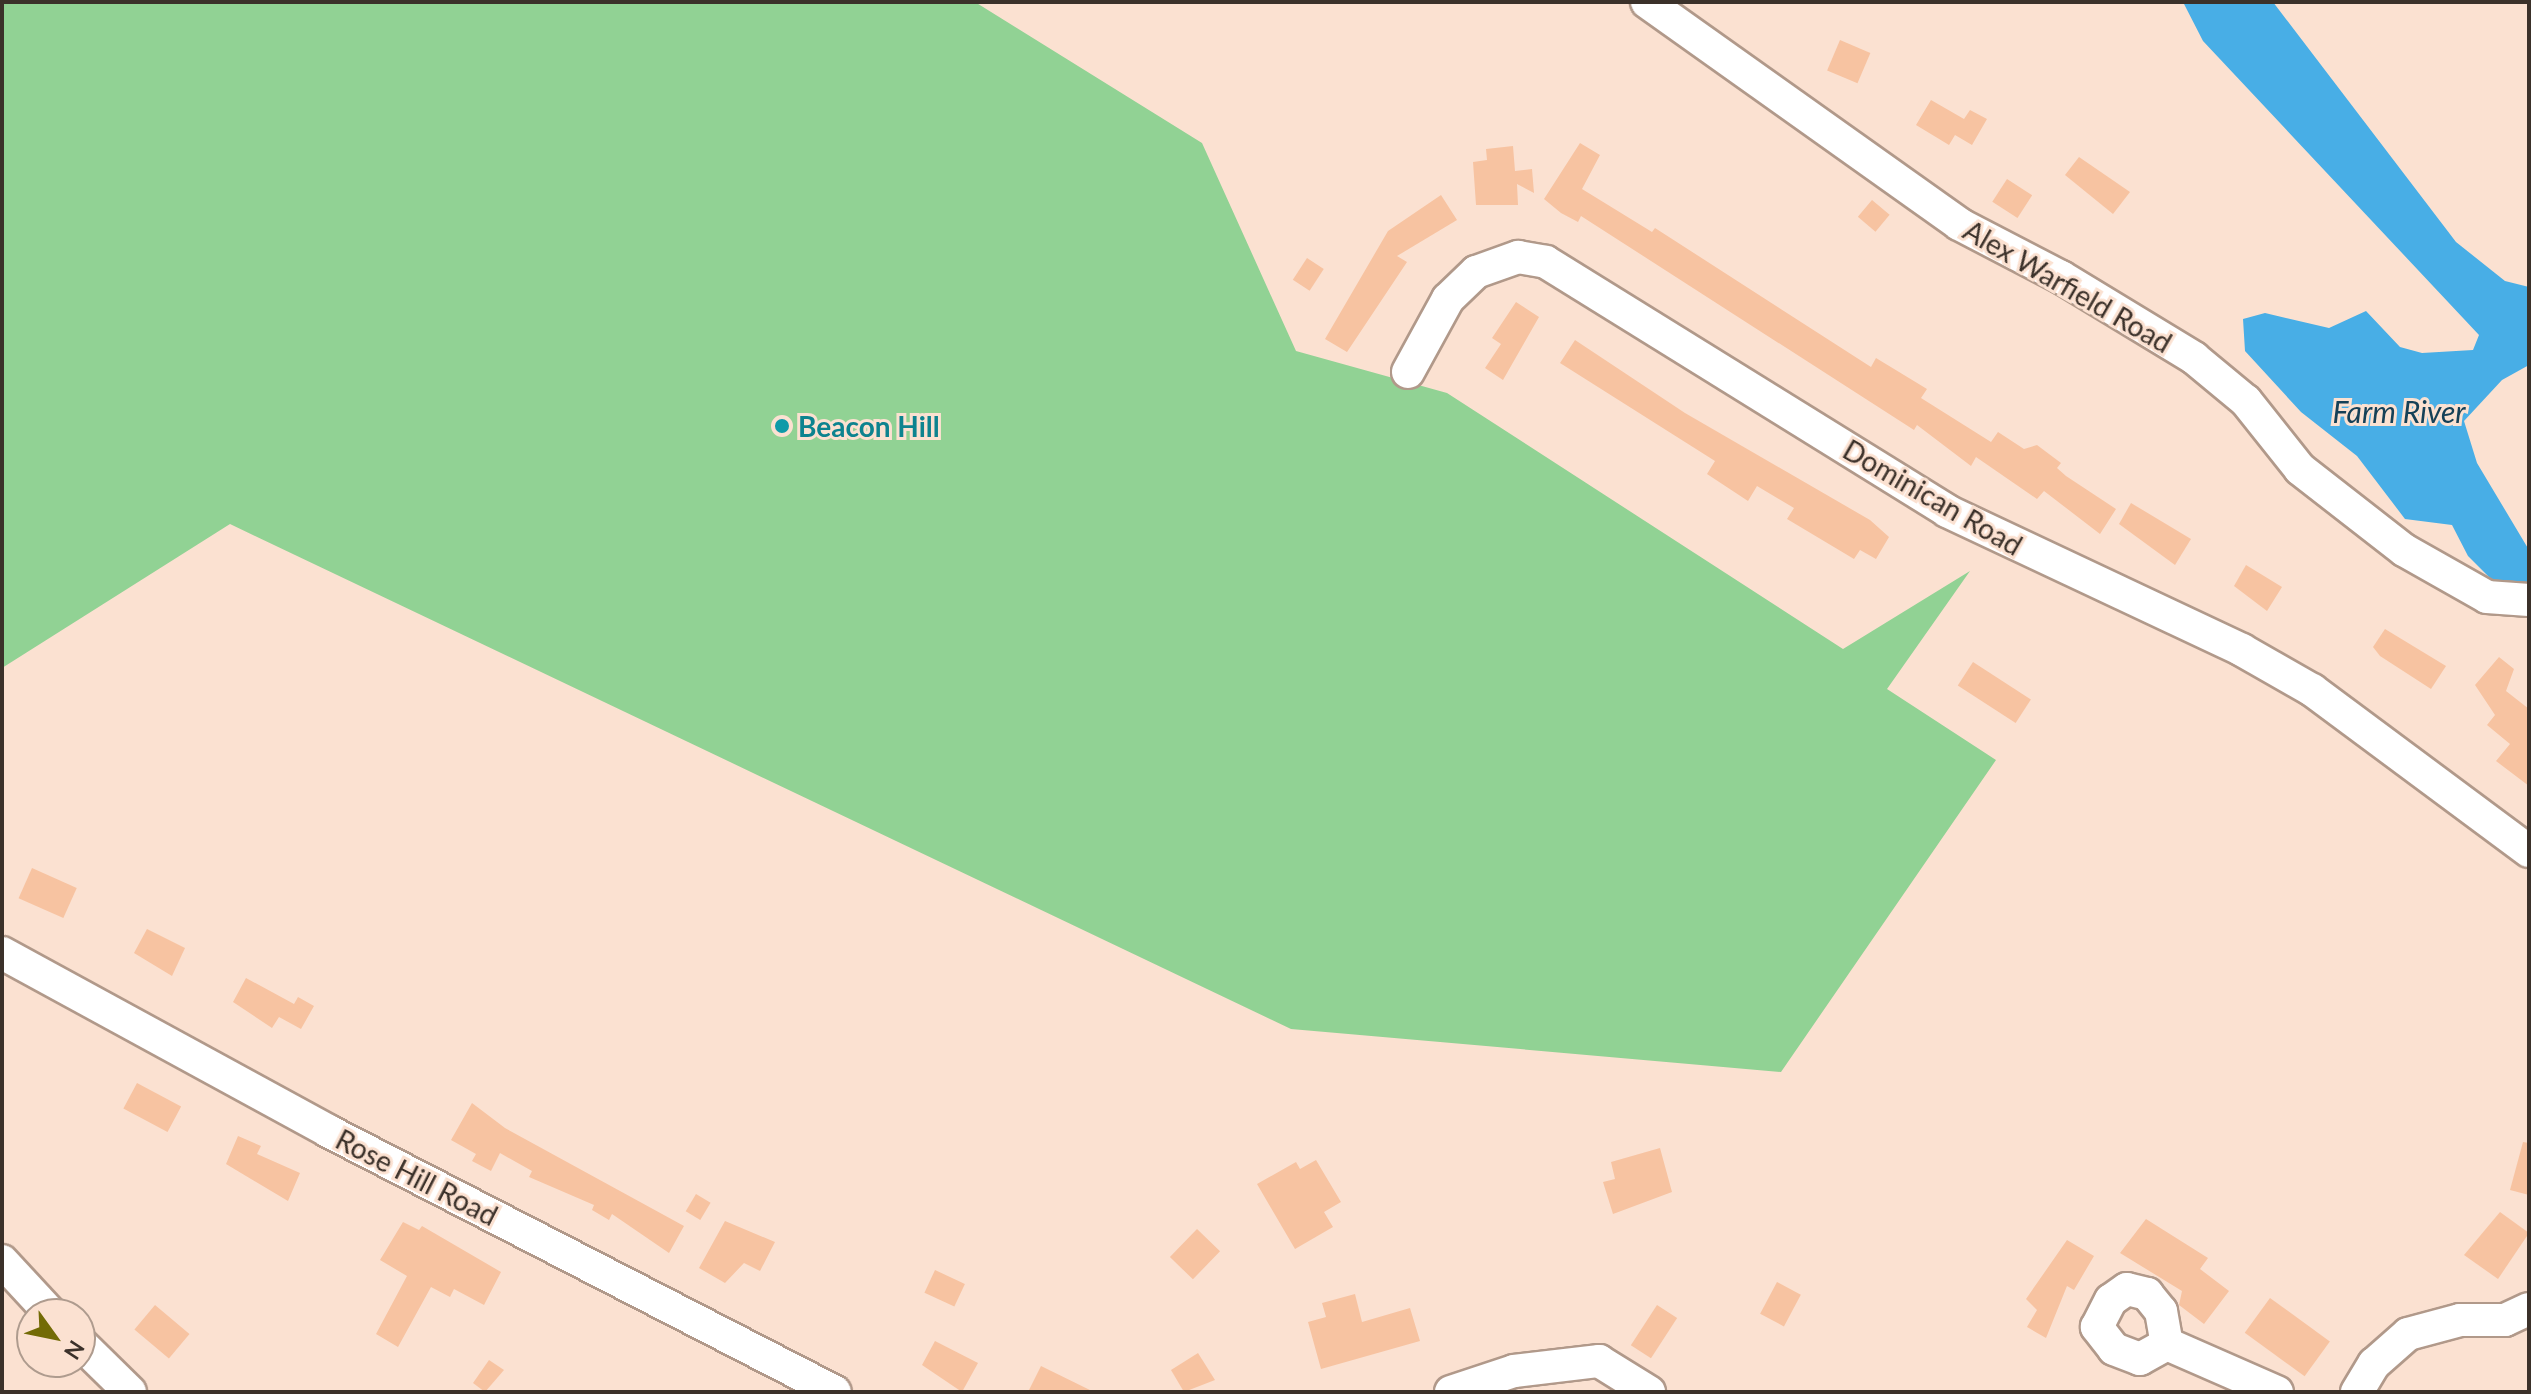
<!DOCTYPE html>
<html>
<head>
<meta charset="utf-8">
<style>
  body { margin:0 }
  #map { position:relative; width:2531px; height:1394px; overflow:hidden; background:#fbe1d1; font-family:Lato,sans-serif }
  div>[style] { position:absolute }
  .green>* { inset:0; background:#91d294 }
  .water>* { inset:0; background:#48aee6 }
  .building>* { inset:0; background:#f7c3a1; transform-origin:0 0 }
  .roads { filter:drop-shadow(2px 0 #b1998a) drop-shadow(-2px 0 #b1998a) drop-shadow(0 2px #b1998a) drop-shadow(0 -2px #b1998a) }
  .minor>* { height:32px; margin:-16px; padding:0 16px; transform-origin:16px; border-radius:16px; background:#fff }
  .dots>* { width:22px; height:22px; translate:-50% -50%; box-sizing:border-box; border:4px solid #fbe1d1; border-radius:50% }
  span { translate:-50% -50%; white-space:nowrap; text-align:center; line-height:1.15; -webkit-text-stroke:6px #fbe1d1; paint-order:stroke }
  .street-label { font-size:28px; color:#3b312a }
  .culture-label { font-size:28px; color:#0d838f; font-weight:700 }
  .left { translate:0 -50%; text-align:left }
  .water-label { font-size:30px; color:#154057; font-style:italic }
  .frame { position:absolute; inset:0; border:4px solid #3b312a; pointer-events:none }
  .north { position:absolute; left:16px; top:1298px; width:80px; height:80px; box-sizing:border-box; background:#fbe1d1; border:2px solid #ae9b8e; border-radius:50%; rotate:123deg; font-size:22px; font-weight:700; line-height:32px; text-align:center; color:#3b312a }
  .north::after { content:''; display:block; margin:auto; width:28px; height:36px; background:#736b06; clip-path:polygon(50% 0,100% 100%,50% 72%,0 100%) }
</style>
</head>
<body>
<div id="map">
  <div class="green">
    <i style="clip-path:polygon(2px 2px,975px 2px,1202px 143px,1296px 351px,1447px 393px,1843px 649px,1970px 571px,1887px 689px,1996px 760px,1781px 1072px,1291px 1029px,230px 524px,2px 668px)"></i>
  </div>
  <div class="water">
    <i style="clip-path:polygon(2183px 2px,2273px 2px,2456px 242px,2505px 281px,2529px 287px,2529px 365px,2502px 380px,2464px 421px,2477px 463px,2529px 550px,2529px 592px,2507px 595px,2468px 556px,2452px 525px,2405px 519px,2357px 456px,2301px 412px,2245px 351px,2243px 319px,2265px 313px,2329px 328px,2366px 311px,2400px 347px,2422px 353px,2473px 350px,2479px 335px,2203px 41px)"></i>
  </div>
  <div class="building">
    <i style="left:1840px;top:40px;width:33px;height:33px;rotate:23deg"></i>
    <i style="clip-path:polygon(1931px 100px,1964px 119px,1970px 110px,1987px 119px,1972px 145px,1955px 135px,1949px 145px,1916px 125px)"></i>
    <i style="clip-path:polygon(1580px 143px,1600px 155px,1582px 189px,1652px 232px,1655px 228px,1871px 367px,1876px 358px,1927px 389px,1921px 398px,1991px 442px,1998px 432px,2024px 449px,2037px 445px,2061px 463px,2057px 468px,2066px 476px,2116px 509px,2100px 534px,2044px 491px,2037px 499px,1976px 457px,1971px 466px,1917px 425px,1914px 430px,1581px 216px,1578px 222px,1561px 213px,1544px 199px)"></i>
    <i style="clip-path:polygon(1513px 146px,1515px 171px,1532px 169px,1534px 193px,1517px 184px,1518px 205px,1476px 205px,1473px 162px,1487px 160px,1486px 149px)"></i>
    <i style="clip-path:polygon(2079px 157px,2130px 192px,2113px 214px,2065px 175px)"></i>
    <i style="left:2007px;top:179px;width:30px;height:27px;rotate:33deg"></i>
    <i style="clip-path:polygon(1441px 195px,1457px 220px,1397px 256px,1407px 262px,1347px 352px,1325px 339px,1388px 231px)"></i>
    <i style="left:1872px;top:200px;width:23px;height:22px;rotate:40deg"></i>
    <i style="left:1307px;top:258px;width:20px;height:26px;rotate:33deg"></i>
    <i style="clip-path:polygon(1516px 302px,1539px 317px,1503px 380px,1485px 368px,1501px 344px,1492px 338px)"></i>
    <i style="clip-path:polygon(1575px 340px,1685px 413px,1870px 520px,1889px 537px,1876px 559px,1860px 550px,1854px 559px,1787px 519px,1794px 508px,1757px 486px,1748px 501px,1707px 474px,1715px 461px,1560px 363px)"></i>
    <i style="clip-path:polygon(2131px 503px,2191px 539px,2175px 565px,2119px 524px)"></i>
    <i style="clip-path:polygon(2246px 565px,2282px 587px,2267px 611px,2234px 586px)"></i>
    <i style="clip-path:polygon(2385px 629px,2446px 666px,2431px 689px,2380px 656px,2373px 647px)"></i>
    <i style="clip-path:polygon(2499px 657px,2514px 669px,2506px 691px,2529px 709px,2529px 786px,2496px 761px,2510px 744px,2487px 725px,2495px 715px,2475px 685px)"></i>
    <i style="left:1973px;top:662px;width:69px;height:28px;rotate:33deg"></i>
    <i style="left:32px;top:868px;width:49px;height:33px;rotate:24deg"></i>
    <i style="clip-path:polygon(147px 929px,185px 948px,172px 976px,134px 953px)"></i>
    <i style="clip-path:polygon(246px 978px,294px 1004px,298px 997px,314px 1006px,301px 1029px,279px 1017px,272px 1028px,233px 1002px)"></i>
    <i style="left:137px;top:1083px;width:50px;height:29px;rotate:28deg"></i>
    <i style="clip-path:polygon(472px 1103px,505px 1128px,684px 1226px,669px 1253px,612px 1214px,609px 1220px,592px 1210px,594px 1205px,529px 1177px,532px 1171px,500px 1153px,491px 1171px,472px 1161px,476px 1154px,451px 1140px)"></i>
    <i style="clip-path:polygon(238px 1136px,261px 1146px,257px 1154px,300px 1173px,288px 1201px,226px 1164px)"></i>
    <i style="clip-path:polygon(2523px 1142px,2529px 1143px,2529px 1195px,2510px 1190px)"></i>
    <i style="clip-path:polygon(1660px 1148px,1672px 1192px,1613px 1214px,1603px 1182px,1615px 1179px,1611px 1162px)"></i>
    <i style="clip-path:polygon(1316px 1160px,1341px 1202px,1324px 1212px,1333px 1227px,1295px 1249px,1257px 1184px,1296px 1162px,1300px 1169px)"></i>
    <i style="left:696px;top:1194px;width:17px;height:20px;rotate:31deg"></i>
    <i style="clip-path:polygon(2500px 1212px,2529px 1233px,2498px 1279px,2464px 1255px)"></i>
    <i style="clip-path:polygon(2146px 1219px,2208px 1258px,2200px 1269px,2229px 1291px,2204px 1324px,2179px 1305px,2182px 1291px,2120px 1253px)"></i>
    <i style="clip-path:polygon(725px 1221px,775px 1242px,760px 1271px,744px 1263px,725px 1283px,699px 1268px)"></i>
    <i style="clip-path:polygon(403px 1222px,419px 1230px,422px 1226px,501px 1272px,484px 1305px,454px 1289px,450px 1297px,431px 1287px,398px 1347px,376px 1334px,407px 1276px,380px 1260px)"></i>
    <i style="left:1197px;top:1229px;width:32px;height:39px;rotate:44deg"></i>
    <i style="clip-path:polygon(2067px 1240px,2094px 1256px,2074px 1290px,2067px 1286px,2046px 1338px,2027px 1327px,2037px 1310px,2026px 1299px)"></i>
    <i style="left:935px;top:1270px;width:33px;height:25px;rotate:25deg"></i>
    <i style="left:1777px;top:1282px;width:27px;height:36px;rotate:28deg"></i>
    <i style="clip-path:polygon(1355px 1294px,1362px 1322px,1410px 1308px,1420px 1341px,1321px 1369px,1308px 1322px,1326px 1317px,1322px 1303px)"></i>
    <i style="left:2270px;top:1298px;width:74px;height:43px;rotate:36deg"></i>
    <i style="left:155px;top:1305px;width:45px;height:32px;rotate:40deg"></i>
    <i style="left:1657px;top:1305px;width:24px;height:48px;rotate:33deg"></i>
    <i style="clip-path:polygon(935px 1341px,978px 1363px,962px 1392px,922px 1365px)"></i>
    <i style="clip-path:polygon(1198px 1353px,1215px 1380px,1184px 1392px,1171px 1370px)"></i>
    <i style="clip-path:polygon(489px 1360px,504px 1370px,485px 1392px,473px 1383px)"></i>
    <i style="clip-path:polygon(1041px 1366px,1094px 1392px,1028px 1392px)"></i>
  </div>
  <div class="roads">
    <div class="minor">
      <i style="left:1647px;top:2px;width:383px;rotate:35.4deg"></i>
      <i style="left:1959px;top:224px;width:115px;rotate:27.5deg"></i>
      <i style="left:2061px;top:277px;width:156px;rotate:31.3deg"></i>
      <i style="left:2194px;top:358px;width:67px;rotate:39.6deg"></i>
      <i style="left:2246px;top:401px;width:87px;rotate:51.5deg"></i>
      <i style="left:2300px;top:469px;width:132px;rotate:37.9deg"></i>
      <i style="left:2404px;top:550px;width:95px;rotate:29.5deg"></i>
      <i style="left:2487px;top:597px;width:42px;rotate:4.1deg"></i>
      <i style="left:1408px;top:372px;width:83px;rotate:-61.3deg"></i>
      <i style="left:1448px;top:299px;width:39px;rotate:-44deg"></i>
      <i style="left:1476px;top:272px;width:45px;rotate:-19.7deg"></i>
      <i style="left:1518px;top:257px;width:28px;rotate:10deg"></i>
      <i style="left:1546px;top:262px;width:472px;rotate:31.8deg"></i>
      <i style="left:1947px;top:511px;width:326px;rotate:25.2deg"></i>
      <i style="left:2242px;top:650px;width:81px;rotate:29.7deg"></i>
      <i style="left:2312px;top:690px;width:270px;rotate:36.6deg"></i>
      <i style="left:2px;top:953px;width:371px;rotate:28.6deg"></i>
      <i style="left:328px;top:1131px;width:570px;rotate:27.24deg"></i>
      <i style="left:2px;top:1261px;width:72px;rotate:47.2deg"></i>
      <i style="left:2127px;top:1289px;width:21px;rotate:14deg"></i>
      <i style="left:2147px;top:1294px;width:22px;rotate:51deg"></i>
      <i style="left:2161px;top:1311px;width:34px;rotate:80deg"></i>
      <i style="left:2167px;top:1344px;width:31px;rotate:151deg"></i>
      <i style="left:2140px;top:1359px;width:28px;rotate:-159deg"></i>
      <i style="left:2114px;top:1349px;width:28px;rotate:-128deg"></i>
      <i style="left:2097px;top:1327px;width:30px;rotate:-63deg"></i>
      <i style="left:2111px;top:1300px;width:19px;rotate:-35deg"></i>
      <i style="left:80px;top:1343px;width:70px;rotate:44.4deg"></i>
      <i style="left:2167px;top:1344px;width:120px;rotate:23.6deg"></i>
      <i style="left:1451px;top:1392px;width:66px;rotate:-18.4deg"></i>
      <i style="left:1514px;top:1371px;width:86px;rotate:-6.7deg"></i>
      <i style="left:1599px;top:1361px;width:59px;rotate:31.8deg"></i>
      <i style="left:2357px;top:1392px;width:33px;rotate:-59deg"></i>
      <i style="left:2374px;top:1364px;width:45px;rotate:-41.4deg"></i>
      <i style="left:2408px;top:1334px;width:54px;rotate:-15.1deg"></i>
      <i style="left:2460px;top:1320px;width:45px"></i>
      <i style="left:2505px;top:1320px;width:26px;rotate:-25deg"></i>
    </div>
  </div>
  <div class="dots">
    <i style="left:782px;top:426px;background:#0f9aa8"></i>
  </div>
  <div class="street-label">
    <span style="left:2068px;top:286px;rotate:30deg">Alex Warfield Road</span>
    <span style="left:1933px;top:497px;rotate:30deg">Dominican Road</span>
    <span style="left:417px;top:1177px;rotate:27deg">Rose Hill Road</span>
  </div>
  <div class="culture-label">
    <span class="left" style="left:798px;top:426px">Beacon Hill</span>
  </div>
  <div class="water-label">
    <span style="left:2399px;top:411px">Farm River</span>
  </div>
  <div class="frame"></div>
  <div class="north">N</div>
</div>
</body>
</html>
